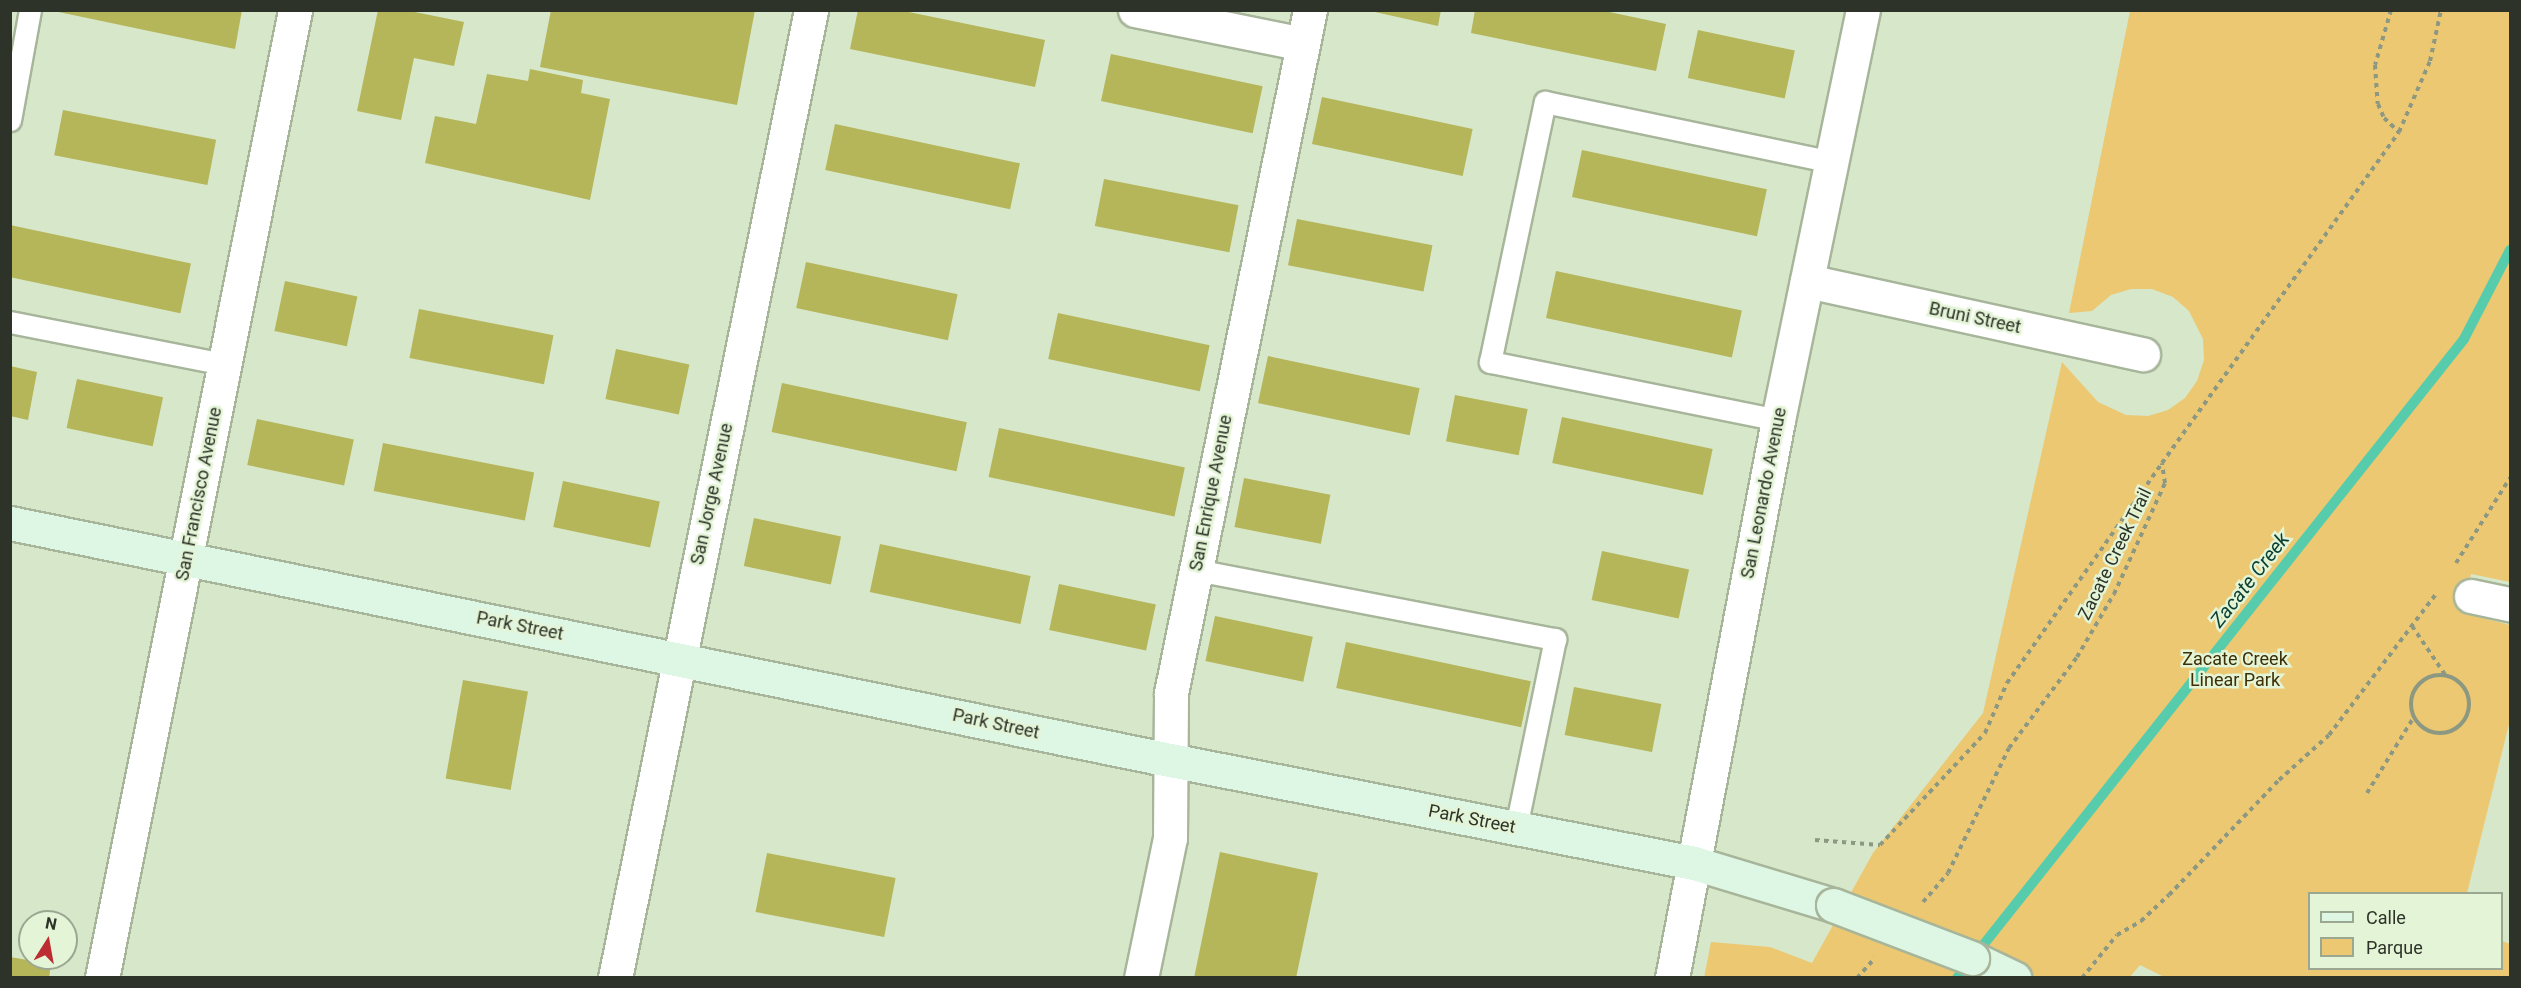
<!DOCTYPE html>
<html>
<head>
<meta charset="utf-8">
<style>
  body { margin:0 }
  #map { position:relative; width:2521px; height:988px; overflow:hidden; background:#d7e7ca; font-family:Roboto,sans-serif }
  div>[style] { position:absolute }
  .green>* { inset:0; background:#ebc871 }
  .stream>* { height:10px; margin:-5px; padding:0 5px; transform-origin:5px; border-radius:5px; background:#57ccac }
  .building>* { inset:0; background:#b5b559; transform-origin:0 0 }
  .path>* { height:4px; margin-top:-2px; transform-origin:0; background:repeating-linear-gradient(90deg,#8d9883 0 4.5px,transparent 0 9px) }
  .path>.ring { margin:-2px; padding:0; box-sizing:content-box; background:none; border:4px solid #8d9883; border-radius:50% }
  .roads { filter:drop-shadow(2px 0 #a7b59a) drop-shadow(-2px 0 #a7b59a) drop-shadow(0 2px #a7b59a) drop-shadow(0 -2px #a7b59a) }
  .service>* { height:21px; margin:-10.5px; padding:0 10.5px; transform-origin:10.5px; border-radius:10.5px; background:#fff }
  .minor>* { height:33px; margin:-16.5px; padding:0 16.5px; transform-origin:16.5px; border-radius:16.5px; background:#fff }
  .secondary>* { height:33px; margin:-16.5px; padding:0 16.5px; transform-origin:16.5px; border-radius:16.5px; background:#def7e5 }
  .bridges { filter:drop-shadow(2px 0 #a7b59a) drop-shadow(-2px 0 #a7b59a) drop-shadow(0 2px #a7b59a) drop-shadow(0 -2px #a7b59a) }
  .secondary-bridge>* { height:33px; margin:-16.5px; padding:0 16.5px; transform-origin:16.5px; border-radius:16.5px; background:#def7e5 }
  span { translate:-50% -50%; white-space:nowrap; text-align:center; line-height:1.15; -webkit-text-stroke:5px #e4f4d7; paint-order:stroke }
  .street-label { font-size:18px; color:#2d3328 }
  .park-label { font-size:18px; color:#3c2e06 }
  .water-label { font-size:20px; color:#093f32; font-style:italic }
  .frame { position:absolute; inset:0; border:12px solid #2d3328; pointer-events:none }
  .legend { position:absolute; left:2308px; top:892px; width:195px; height:78px; box-sizing:border-box; background:#e4f4d7; border:2px solid #9ba791; margin:0; padding:8px 10px; list-style:none; font-size:18px; color:#2d3328 }
  .legend li { display:flex; align-items:center; gap:12px; height:30px }
  .legend b { width:30px; border:2px solid #9ba791 }
  .north { position:absolute; left:18px; top:910px; width:60px; height:60px; box-sizing:border-box; background:#e4f4d7; border:2px solid #9ba791; border-radius:50%; rotate:11deg; font-size:16px; font-weight:700; line-height:24px; text-align:center; color:#2d3328 }
  .north::after { content:''; display:block; margin:auto; width:21px; height:27px; background:#bc2d31; clip-path:polygon(50% 0,100% 100%,50% 72%,0 100%) }
</style>
</head>
<body>
<div id="map">
  <div class="green">
    <i style="clip-path:polygon(2130px 11px,2510px 11px,2510px 582px,2471px 574px,2463px 613px,2510px 625px,2510px 720px,2467px 893px,2310px 894px,2310px 968px,2502px 968px,2502px 941px,2510px 944px,2510px 977px,2166px 978px,2140px 965px,2129px 978px,1704px 978px,1711px 942px,1770px 947px,1812px 963px,1873px 853px,1983px 713px,2062px 362px,2098px 402px,2126px 415px,2148px 416px,2168px 410px,2185px 398px,2197px 381px,2204px 360px,2203px 339px,2189px 311px,2173px 297px,2152px 289px,2131px 289px,2111px 295px,2092px 311px,2069px 313px)"></i>
  </div>
  <div class="stream">
    <i style="left:1957px;top:978px;width:816px;rotate:-51.57deg"></i>
    <i style="left:2464px;top:339px;width:100px;rotate:-62.7deg"></i>
  </div>
  <div class="building">
    <i style="clip-path:polygon(49px 10px,242px 10px,235px 49px)"></i>
    <i style="clip-path:polygon(378px 10px,405px 10px,464px 22px,454px 66px,414px 58px,401px 120px,357px 111px)"></i>
    <i style="clip-path:polygon(551px 10px,755px 10px,737px 105px,540px 67px)"></i>
    <i style="clip-path:polygon(858px 10px,899px 10px,1045px 40px,1035px 87px,850px 49px)"></i>
    <i style="clip-path:polygon(1366px 10px,1441px 10px,1438px 26px)"></i>
    <i style="clip-path:polygon(1475px 10px,1600px 10px,1666px 24px,1656px 71px,1471px 33px)"></i>
    <i style="left:1698px;top:30px;width:99px;height:49px;rotate:12deg"></i>
    <i style="left:1111px;top:54px;width:155px;height:48px;rotate:12deg"></i>
    <i style="clip-path:polygon(530px 69px,583px 80px,581px 93px,610px 99px,590px 200px,425px 163px,435px 116px,476px 124px,487px 74px,528px 81px)"></i>
    <i style="left:1322px;top:97px;width:154px;height:48px;rotate:12deg"></i>
    <i style="left:63px;top:110px;width:156px;height:46px;rotate:11deg"></i>
    <i style="left:835px;top:124px;width:189px;height:47px;rotate:12deg"></i>
    <i style="left:1582px;top:150px;width:189px;height:48px;rotate:12deg"></i>
    <i style="left:1104px;top:179px;width:137px;height:48px;rotate:11deg"></i>
    <i style="left:1297px;top:219px;width:138px;height:47px;rotate:11deg"></i>
    <i style="left:10px;top:225px;width:185px;height:51px;rotate:12deg"></i>
    <i style="left:806px;top:262px;width:155px;height:47px;rotate:12deg"></i>
    <i style="left:1556px;top:271px;width:190px;height:48px;rotate:12deg"></i>
    <i style="left:285px;top:281px;width:74px;height:51px;rotate:12deg"></i>
    <i style="left:419px;top:309px;width:137px;height:50px;rotate:11deg"></i>
    <i style="left:1058px;top:313px;width:155px;height:47px;rotate:12deg"></i>
    <i style="left:616px;top:349px;width:75px;height:51px;rotate:12deg"></i>
    <i style="left:1268px;top:356px;width:155px;height:48px;rotate:12deg"></i>
    <i style="clip-path:polygon(10px 366px,37px 372px,28px 420px,10px 416px)"></i>
    <i style="left:77px;top:379px;width:88px;height:50px;rotate:12deg"></i>
    <i style="left:782px;top:383px;width:189px;height:50px;rotate:12deg"></i>
    <i style="left:1455px;top:395px;width:74px;height:47px;rotate:11deg"></i>
    <i style="left:1562px;top:417px;width:154px;height:47px;rotate:12deg"></i>
    <i style="left:257px;top:419px;width:99px;height:47px;rotate:12deg"></i>
    <i style="left:999px;top:428px;width:190px;height:50px;rotate:12deg"></i>
    <i style="left:383px;top:443px;width:154px;height:49px;rotate:11deg"></i>
    <i style="left:1244px;top:478px;width:88px;height:50px;rotate:11deg"></i>
    <i style="left:563px;top:481px;width:99px;height:47px;rotate:12deg"></i>
    <i style="left:754px;top:518px;width:89px;height:49px;rotate:12deg"></i>
    <i style="left:880px;top:544px;width:154px;height:49px;rotate:12deg"></i>
    <i style="left:1602px;top:551px;width:89px;height:50px;rotate:12deg"></i>
    <i style="left:1059px;top:584px;width:99px;height:47px;rotate:12deg"></i>
    <i style="left:1215px;top:616px;width:100px;height:46px;rotate:12deg"></i>
    <i style="left:1346px;top:642px;width:189px;height:47px;rotate:12deg"></i>
    <i style="left:463px;top:680px;width:66px;height:100px;rotate:10deg"></i>
    <i style="left:1574px;top:687px;width:89px;height:49px;rotate:11deg"></i>
    <i style="clip-path:polygon(1220px 852px,1318px 873px,1296px 978px,1194px 978px)"></i>
    <i style="left:767px;top:853px;width:131px;height:60px;rotate:11deg"></i>
    <i style="clip-path:polygon(10px 957px,51px 964px,49px 978px,10px 978px)"></i>
  </div>
  <div class="path">
    <i style="left:2391px;top:10px;width:57px;rotate:106.2deg"></i>
    <i style="left:2375px;top:65px;width:39px;rotate:86deg"></i>
    <i style="left:2378px;top:104px;width:15px;rotate:67deg"></i>
    <i style="left:2384px;top:118px;width:21px;rotate:43deg"></i>
    <i style="left:2456px;top:563px;width:101px;rotate:-57.6deg"></i>
    <i style="left:2412px;top:626px;width:60px;rotate:55.8deg"></i>
    <i class="ring" style="left:2411px;top:675px;width:54px;height:54px"></i>
    <i style="left:2367px;top:793px;width:89px;rotate:-58.3deg"></i>
    <i style="left:1815px;top:840px;width:65px;rotate:4.4deg"></i>
    <i style="left:1880px;top:845px;width:154px;rotate:-46.8deg"></i>
    <i style="left:1985px;top:733px;width:55px;rotate:-66.3deg"></i>
    <i style="left:2007px;top:683px;width:269px;rotate:-54.8deg"></i>
    <i style="left:1923px;top:902px;width:38px;rotate:-49deg"></i>
    <i style="left:1948px;top:873px;width:139px;rotate:-64deg"></i>
    <i style="left:2009px;top:748px;width:114px;rotate:-53.2deg"></i>
    <i style="left:2077px;top:657px;width:73px;rotate:-59.6deg"></i>
    <i style="left:2114px;top:594px;width:122px;rotate:-65.3deg"></i>
    <i style="left:2165px;top:483px;width:20px;rotate:-99deg"></i>
    <i style="left:2162px;top:463px;width:407px;rotate:-54.4deg"></i>
    <i style="left:2399px;top:132px;width:77px;rotate:-66.4deg"></i>
    <i style="left:2430px;top:61px;width:52px;rotate:-77.8deg"></i>
    <i style="left:1857px;top:978px;width:27px;rotate:-48deg"></i>
    <i style="left:2082px;top:978px;width:55px;rotate:-50.9deg"></i>
    <i style="left:2117px;top:935px;width:28px;rotate:-30deg"></i>
    <i style="left:2141px;top:921px;width:38px;rotate:-43deg"></i>
    <i style="left:2169px;top:895px;width:159px;rotate:-46.3deg"></i>
    <i style="left:2279px;top:780px;width:67px;rotate:-42deg"></i>
    <i style="left:2329px;top:735px;width:177px;rotate:-52.8deg"></i>
  </div>
  <div class="roads">
    <div class="service">
      <i style="left:10px;top:120px;width:112px;rotate:-79.7deg"></i>
      <i style="left:10px;top:322px;width:219px;rotate:11.1deg"></i>
      <i style="left:1778px;top:420px;width:294px;rotate:-168.6deg"></i>
      <i style="left:1490px;top:362px;width:266px;rotate:-78.1deg"></i>
      <i style="left:1545px;top:102px;width:293px;rotate:11.8deg"></i>
      <i style="left:1196px;top:570px;width:366px;rotate:10.9deg"></i>
      <i style="left:1555px;top:639px;width:192px;rotate:101.7deg"></i>
    </div>
    <div class="minor">
      <i style="left:1135px;top:10px;width:171px;rotate:11.4deg"></i>
      <i style="left:1807px;top:281px;width:344px;rotate:12.3deg"></i>
      <i style="left:2471px;top:596px;width:40px;rotate:12deg"></i>
      <i style="left:102px;top:978px;width:987px;rotate:-78.72deg"></i>
      <i style="left:615px;top:978px;width:988px;rotate:-78.55deg"></i>
      <i style="left:1141px;top:978px;width:143px;rotate:-78.3deg"></i>
      <i style="left:1170px;top:838px;width:145px;rotate:-89.6deg"></i>
      <i style="left:1171px;top:693px;width:697px;rotate:-78.5deg"></i>
      <i style="left:1672px;top:978px;width:568px;rotate:-79.24deg"></i>
      <i style="left:1778px;top:420px;width:419px;rotate:-78.3deg"></i>
    </div>
    <div class="secondary">
      <i style="left:10px;top:523px;width:1184px;rotate:11.55deg"></i>
      <i style="left:1170px;top:760px;width:534px;rotate:11.12deg"></i>
      <i style="left:1694px;top:863px;width:145px;rotate:16.8deg"></i>
      <i style="left:1972px;top:958px;width:47px;rotate:25.5deg"></i>
    </div>
  </div>
  <div class="bridges">
    <div class="secondary-bridge">
      <i style="left:1833px;top:905px;width:149px;rotate:20.9deg"></i>
    </div>
  </div>
  <div class="street-label">
    <span style="left:1975px;top:318px;rotate:12deg">Bruni Street</span>
    <span style="left:1211px;top:493px;rotate:-79deg">San Enrique Avenue</span>
    <span style="left:1764px;top:493px;rotate:-79deg">San Leonardo Avenue</span>
    <span style="left:199px;top:494px;rotate:-79deg">San Francisco Avenue</span>
    <span style="left:712px;top:494px;rotate:-78deg">San Jorge Avenue</span>
    <span style="left:2115px;top:554px;rotate:-64deg">Zacate Creek Trail</span>
    <span style="left:520px;top:626px;rotate:11deg">Park Street</span>
    <span style="left:996px;top:724px;rotate:12deg">Park Street</span>
    <span style="left:1472px;top:819px;rotate:11deg">Park Street</span>
  </div>
  <div class="park-label">
    <span style="left:2235px;top:670px">Zacate Creek<br>Linear Park</span>
  </div>
  <div class="water-label">
    <span style="left:2250px;top:580px;rotate:-52deg">Zacate Creek</span>
  </div>
  <div class="frame"></div>
  <ul class="legend">
  <li><b style="height:8px;background:#def7e5"></b>Calle</li>
  <li><b style="height:16px;background:#ebc871"></b>Parque</li>
  </ul>
  <div class="north">N</div>
</div>
</body>
</html>
